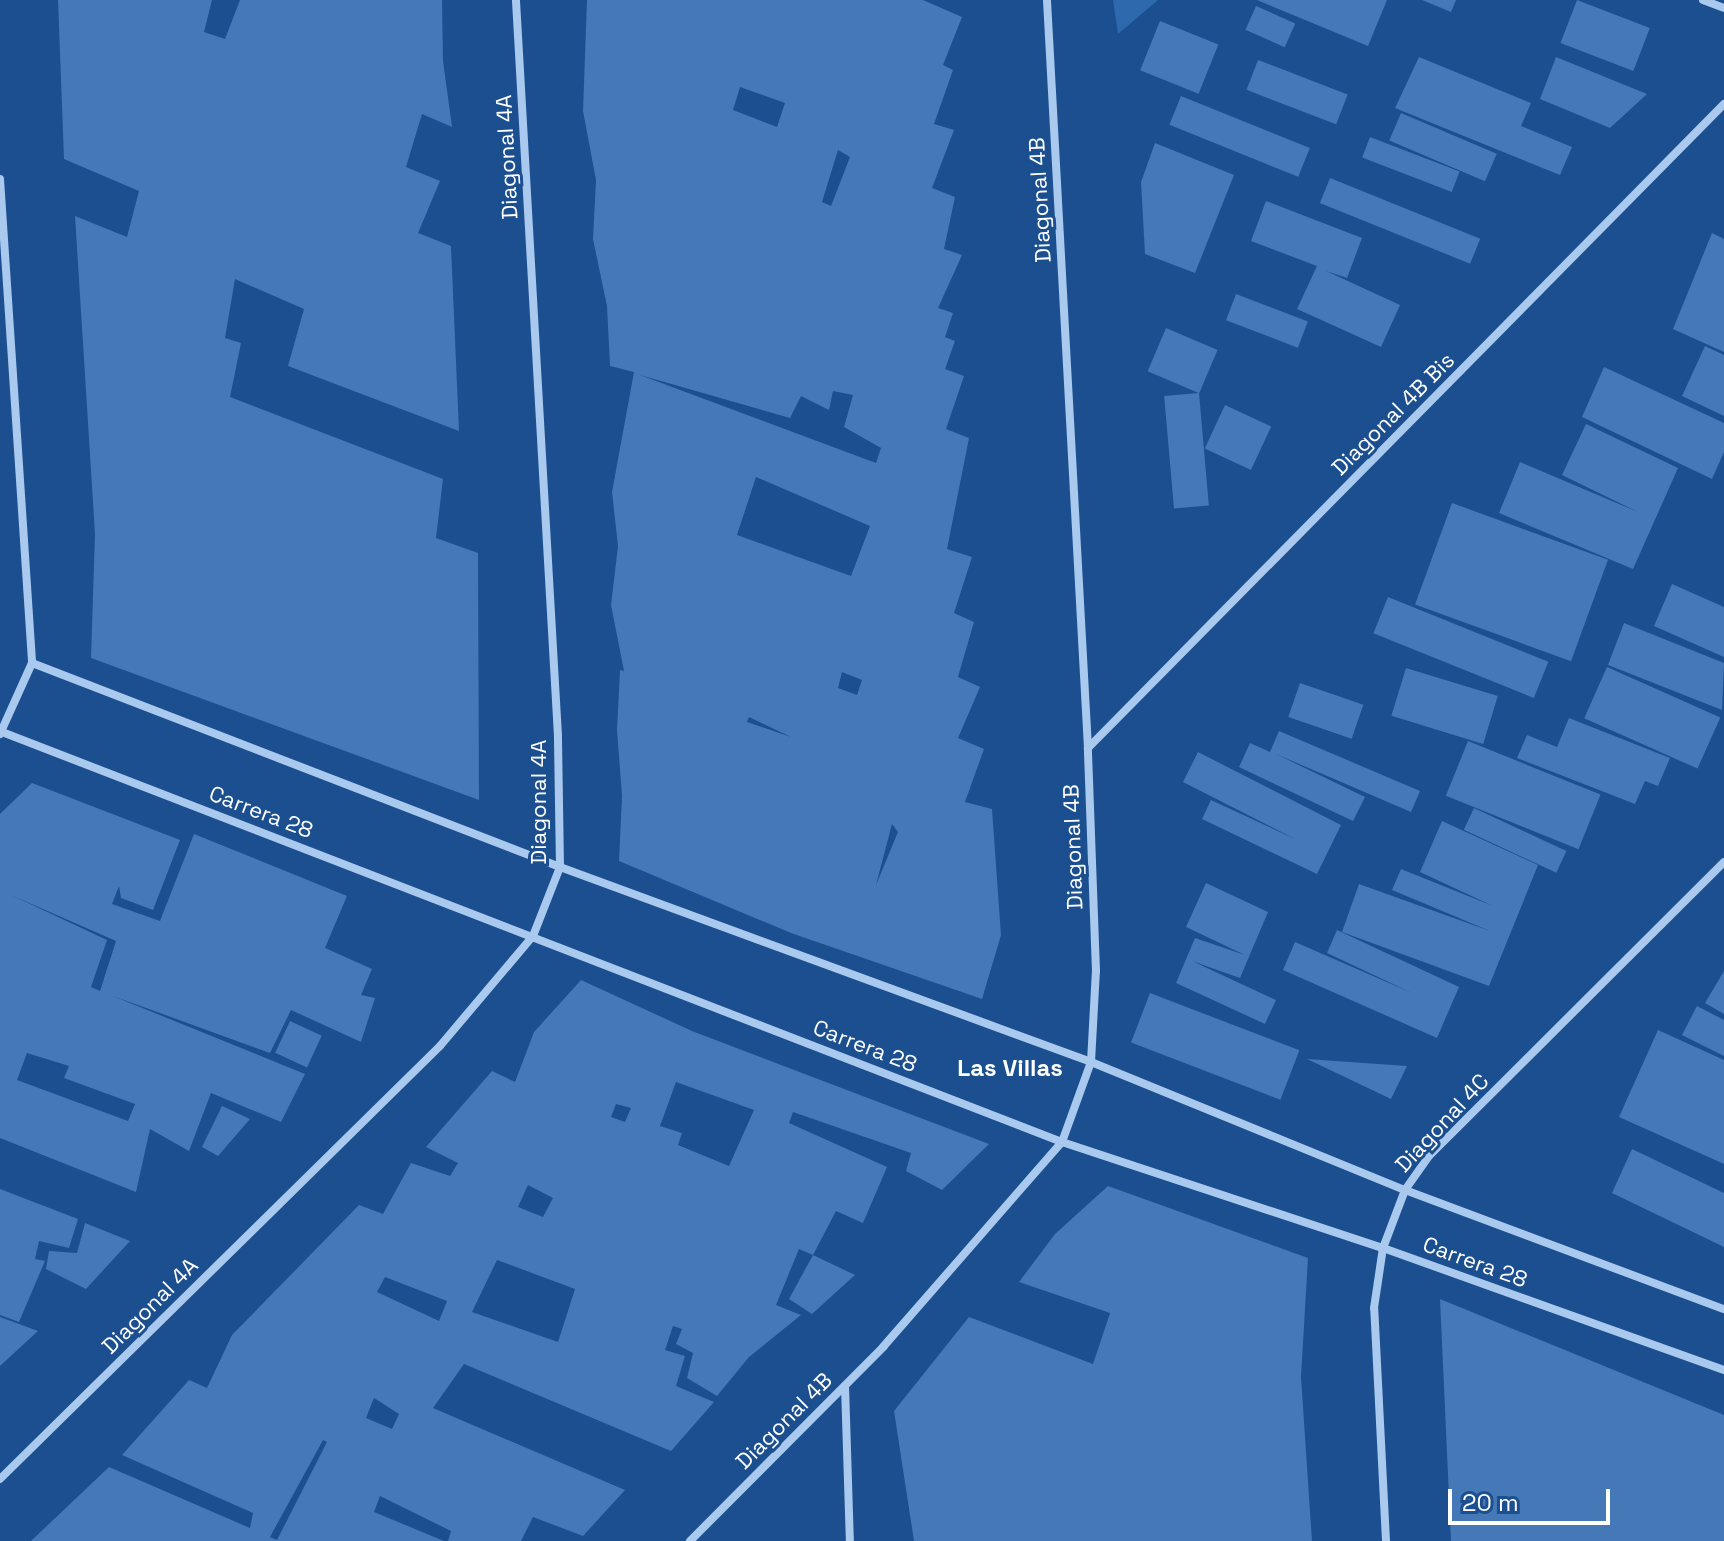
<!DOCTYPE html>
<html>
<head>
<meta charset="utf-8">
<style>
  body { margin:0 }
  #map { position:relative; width:1724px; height:1541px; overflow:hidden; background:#1b4f8f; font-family:"Space Grotesk",sans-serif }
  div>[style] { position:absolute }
  .green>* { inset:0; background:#2e69ad }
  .building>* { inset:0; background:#4478b7; transform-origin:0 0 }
  .minor>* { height:8px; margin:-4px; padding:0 4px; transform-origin:4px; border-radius:4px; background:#a9c9ee }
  span { translate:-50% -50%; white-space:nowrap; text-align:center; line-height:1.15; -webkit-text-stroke:6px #1b4f8f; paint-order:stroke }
  .street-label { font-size:22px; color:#fff }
  .neighbourhood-label { font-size:24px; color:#fff; font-weight:700 }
  .scale { position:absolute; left:1448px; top:1489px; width:162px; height:36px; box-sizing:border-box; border:4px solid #fff; border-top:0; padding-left:10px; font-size:24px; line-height:28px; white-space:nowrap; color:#fff; -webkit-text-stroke:6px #1b4f8f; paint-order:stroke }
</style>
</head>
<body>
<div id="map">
  <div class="green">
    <i style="clip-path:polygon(1113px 0,1158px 0,1118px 34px)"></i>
  </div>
  <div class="building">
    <i style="clip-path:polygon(58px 0,212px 0,204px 32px,225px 39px,240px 0,442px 0,443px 61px,452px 127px,422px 114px,406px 167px,440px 181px,418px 233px,451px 246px,459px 431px,288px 366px,304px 309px,235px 279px,225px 338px,241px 343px,230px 397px,443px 479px,436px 538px,478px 553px,479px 800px,91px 658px,95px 534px,75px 216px,127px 237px,139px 191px,64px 159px)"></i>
    <i style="clip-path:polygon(evenodd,587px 0,923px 0,962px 17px,943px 65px,953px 70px,934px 124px,954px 130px,932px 188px,955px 197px,944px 249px,962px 255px,938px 308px,953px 313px,945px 337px,955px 341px,945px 369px,964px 376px,946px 429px,969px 438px,947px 549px,972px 557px,954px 613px,974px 622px,958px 677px,980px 687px,958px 738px,984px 749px,965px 802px,992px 809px,1001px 935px,982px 999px,791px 933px,619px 861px,622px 796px,617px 730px,620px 670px,624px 671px,611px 605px,618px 546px,612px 492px,634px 372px,610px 366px,607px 306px,593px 239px,596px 180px,583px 111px,587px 0,740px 87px,785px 103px,777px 127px,733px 110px,740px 87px,587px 0,838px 150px,850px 157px,831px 206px,822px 202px,838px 150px,587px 0,640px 375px,790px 418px,801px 396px,829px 410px,833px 391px,853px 395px,844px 427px,881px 448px,876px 463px,640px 375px,587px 0,756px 477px,870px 526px,851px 576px,737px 535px,756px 477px,587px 0,842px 672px,862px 680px,857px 695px,838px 688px,842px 672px,587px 0,749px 717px,791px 737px,747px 722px,749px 717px,587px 0,892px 824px,898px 832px,876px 885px,892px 824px)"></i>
    <i style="clip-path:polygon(1257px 0,1387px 0,1368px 46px)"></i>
    <i style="clip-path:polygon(1422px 0,1456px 0,1451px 12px)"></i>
    <i style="left:1577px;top:0;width:78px;height:46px;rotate:21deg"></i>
    <i style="left:1256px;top:6px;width:43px;height:26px;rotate:24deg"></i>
    <i style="left:1160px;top:21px;width:63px;height:53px;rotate:22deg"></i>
    <i style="clip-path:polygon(1419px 57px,1531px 103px,1521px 126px,1572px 147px,1560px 175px,1395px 108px)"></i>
    <i style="clip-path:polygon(1556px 57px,1647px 94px,1610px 128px,1540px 99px)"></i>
    <i style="left:1258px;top:60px;width:96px;height:32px;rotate:21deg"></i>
    <i style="left:1181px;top:96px;width:139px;height:31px;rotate:22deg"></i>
    <i style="left:1401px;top:113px;width:104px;height:30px;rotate:23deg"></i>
    <i style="left:1370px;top:137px;width:96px;height:22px;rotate:21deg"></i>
    <i style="clip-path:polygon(1155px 143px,1234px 175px,1195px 273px,1145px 254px,1141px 182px)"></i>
    <i style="left:1330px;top:178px;width:162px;height:27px;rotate:22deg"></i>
    <i style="clip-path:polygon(1266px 201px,1362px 238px,1347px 278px,1326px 271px,1400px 305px,1381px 347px,1297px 309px,1317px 266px,1251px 241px)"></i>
    <i style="clip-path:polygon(1712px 233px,1724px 239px,1724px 352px,1673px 329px)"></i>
    <i style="left:1236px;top:294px;width:77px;height:28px;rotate:21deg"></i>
    <i style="left:1166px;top:328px;width:56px;height:47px;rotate:23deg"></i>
    <i style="clip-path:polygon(1705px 346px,1724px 355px,1724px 416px,1682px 396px)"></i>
    <i style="clip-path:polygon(1604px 367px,1724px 423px,1724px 452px,1712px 479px,1582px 417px)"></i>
    <i style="left:1199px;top:393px;width:113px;height:35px;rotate:85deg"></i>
    <i style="left:1225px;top:405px;width:51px;height:48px;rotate:25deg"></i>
    <i style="clip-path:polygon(1586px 424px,1678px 468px,1633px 569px,1499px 513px,1520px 462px,1638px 512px,1562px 475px)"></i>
    <i style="left:1452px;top:503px;width:166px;height:108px;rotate:20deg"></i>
    <i style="clip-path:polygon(1672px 584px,1724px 607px,1724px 657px,1654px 626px)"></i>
    <i style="left:1388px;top:597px;width:173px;height:39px;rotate:22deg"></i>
    <i style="clip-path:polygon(1624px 623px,1724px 663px,1722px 710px,1608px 665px)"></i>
    <i style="left:1607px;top:667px;width:124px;height:56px;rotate:24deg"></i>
    <i style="left:1406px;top:668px;width:96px;height:50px;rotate:17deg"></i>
    <i style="left:1300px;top:683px;width:67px;height:36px;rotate:19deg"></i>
    <i style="clip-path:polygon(1569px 718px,1670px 758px,1658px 786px,1645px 781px,1635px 804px,1517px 758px,1527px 735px,1557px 747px)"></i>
    <i style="clip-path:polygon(1279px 731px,1420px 791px,1411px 812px,1276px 754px,1365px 797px,1353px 821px,1239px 767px,1250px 743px,1270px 752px)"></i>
    <i style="left:1468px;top:741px;width:143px;height:59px;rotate:22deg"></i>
    <i style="clip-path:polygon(1198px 752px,1341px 825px,1317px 874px,1202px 819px,1211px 800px,1295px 839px,1183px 782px)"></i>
    <i style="clip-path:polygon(evenodd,32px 783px,180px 840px,153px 910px,121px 898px,119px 886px,112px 904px,160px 921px,194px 834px,347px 896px,325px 948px,372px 969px,361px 995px,375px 998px,361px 1042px,291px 1010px,270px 1053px,113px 996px,305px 1074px,281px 1122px,211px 1093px,189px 1151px,150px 1129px,136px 1192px,0 1138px,0 814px,32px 783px,11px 895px,116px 941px,100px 991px,91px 987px,107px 940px,11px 895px,32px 783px,27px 1053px,69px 1066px,64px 1078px,135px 1104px,128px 1121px,17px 1080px,27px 1053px)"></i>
    <i style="left:1474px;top:808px;width:102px;height:24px;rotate:25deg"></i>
    <i style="clip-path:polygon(1442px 821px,1538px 865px,1489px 986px,1342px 932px,1359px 884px,1490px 931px,1392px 890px,1401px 869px,1493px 906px,1420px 872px)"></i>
    <i style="clip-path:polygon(1206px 883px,1268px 912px,1240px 978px,1192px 961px,1276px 1000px,1265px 1024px,1176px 983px,1195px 938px,1245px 955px,1186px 927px)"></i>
    <i style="clip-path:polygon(1337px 930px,1459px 987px,1437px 1038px,1283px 970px,1295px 942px,1412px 993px,1327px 953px)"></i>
    <i style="clip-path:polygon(1724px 971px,1724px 1014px,1705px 1003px)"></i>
    <i style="clip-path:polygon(evenodd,581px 980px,692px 1031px,989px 1144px,942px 1190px,906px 1171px,911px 1153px,793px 1112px,789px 1123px,887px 1167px,863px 1223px,836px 1211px,813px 1255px,799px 1249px,776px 1305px,801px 1315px,749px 1357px,717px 1396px,687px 1378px,693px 1353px,676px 1344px,682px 1329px,673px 1326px,665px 1350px,685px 1356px,676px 1386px,714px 1402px,671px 1451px,464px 1364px,433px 1408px,625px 1490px,583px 1536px,533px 1517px,521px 1541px,448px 1541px,451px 1531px,380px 1496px,374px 1512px,444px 1541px,31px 1541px,109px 1467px,250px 1528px,253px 1513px,122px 1455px,189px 1380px,207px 1388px,232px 1335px,359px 1205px,383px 1214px,411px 1163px,450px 1176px,458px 1163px,426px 1147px,492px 1071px,515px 1082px,534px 1032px,581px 980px,676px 1082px,754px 1110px,729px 1166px,678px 1145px,682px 1133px,660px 1126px,676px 1082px,581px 980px,616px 1104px,631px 1108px,625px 1122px,611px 1117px,616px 1104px,581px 980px,528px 1185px,553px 1198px,543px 1217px,518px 1207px,528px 1185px,581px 980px,497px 1260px,575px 1289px,558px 1342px,472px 1312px,497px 1260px,581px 980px,385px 1277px,447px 1301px,439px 1321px,377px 1292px,385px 1277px,581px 980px,374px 1398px,399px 1414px,392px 1429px,366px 1418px,374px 1398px,581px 980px,323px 1440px,327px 1442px,277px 1540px,270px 1537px,323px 1440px)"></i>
    <i style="left:1150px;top:993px;width:160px;height:53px;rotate:21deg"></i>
    <i style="clip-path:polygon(1697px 1006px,1724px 1020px,1724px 1056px,1682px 1035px)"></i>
    <i style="left:290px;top:1021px;width:35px;height:35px;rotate:25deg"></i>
    <i style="clip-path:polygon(1658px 1030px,1724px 1060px,1724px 1164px,1619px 1117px)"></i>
    <i style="clip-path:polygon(1307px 1059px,1407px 1066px,1391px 1099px)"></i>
    <i style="clip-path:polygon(222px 1106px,250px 1119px,218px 1156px,202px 1147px)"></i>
    <i style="clip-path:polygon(1632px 1149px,1724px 1193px,1724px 1247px,1612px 1193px)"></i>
    <i style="clip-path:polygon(1108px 1186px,1308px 1258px,1301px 1377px,1312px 1541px,914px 1541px,894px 1411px,969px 1317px,1093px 1364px,1110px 1313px,1019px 1282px,1055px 1234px)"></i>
    <i style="clip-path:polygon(0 1189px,78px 1219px,69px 1248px,39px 1241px,35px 1259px,45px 1261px,19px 1322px,0 1315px)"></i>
    <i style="clip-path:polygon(85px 1223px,130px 1241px,86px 1289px,46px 1269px,49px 1251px,77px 1253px)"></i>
    <i style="clip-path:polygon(813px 1255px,855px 1275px,812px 1314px,789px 1299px)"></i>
    <i style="clip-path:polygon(1440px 1299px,1724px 1415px,1724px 1541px,1451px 1541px)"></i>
    <i style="clip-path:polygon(0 1317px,38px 1331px,0 1366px)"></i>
  </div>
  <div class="minor">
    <i style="left:1703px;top:0;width:22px;rotate:21deg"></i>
    <i style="left:0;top:179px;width:485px;rotate:86.2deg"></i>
    <i style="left:32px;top:663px;width:78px;rotate:114.3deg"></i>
    <i style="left:32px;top:663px;width:566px;rotate:21.12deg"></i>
    <i style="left:560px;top:867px;width:566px;rotate:20.16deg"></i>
    <i style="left:1091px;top:1062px;width:339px;rotate:22.2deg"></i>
    <i style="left:1405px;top:1190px;width:340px;rotate:20.5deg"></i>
    <i style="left:2px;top:732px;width:1137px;rotate:21.15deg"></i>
    <i style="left:1062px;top:1142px;width:338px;rotate:18.3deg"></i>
    <i style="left:1383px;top:1248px;width:362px;rotate:19.7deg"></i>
    <i style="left:1088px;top:748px;width:905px;rotate:-45.36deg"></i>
    <i style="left:845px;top:1386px;width:155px;rotate:88.2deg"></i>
    <i style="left:0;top:1479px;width:617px;rotate:-44.54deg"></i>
    <i style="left:440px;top:1046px;width:144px;rotate:-49.8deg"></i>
    <i style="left:533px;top:936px;width:74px;rotate:-68.6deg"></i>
    <i style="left:560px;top:867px;width:131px;rotate:-90.9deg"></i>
    <i style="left:558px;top:736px;width:737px;rotate:-93.27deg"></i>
    <i style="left:690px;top:1541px;width:274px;rotate:-45.1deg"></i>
    <i style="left:883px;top:1347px;width:272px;rotate:-48.9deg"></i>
    <i style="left:1062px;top:1142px;width:85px;rotate:-70.1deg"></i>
    <i style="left:1091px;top:1062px;width:91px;rotate:-86.9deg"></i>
    <i style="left:1096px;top:971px;width:223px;rotate:-92.1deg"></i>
    <i style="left:1088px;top:748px;width:749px;rotate:-93.14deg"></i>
    <i style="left:1386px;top:1541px;width:233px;rotate:-92.9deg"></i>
    <i style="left:1374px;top:1308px;width:61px;rotate:-81.5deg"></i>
    <i style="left:1383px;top:1248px;width:62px;rotate:-69.2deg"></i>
    <i style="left:1405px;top:1190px;width:42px;rotate:-54.8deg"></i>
    <i style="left:1429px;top:1156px;width:416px;rotate:-44.9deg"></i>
  </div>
  <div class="street-label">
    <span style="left:507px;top:157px;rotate:-93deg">Diagonal 4A</span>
    <span style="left:1040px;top:200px;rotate:-93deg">Diagonal 4B</span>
    <span style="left:1393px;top:414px;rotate:-45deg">Diagonal 4B Bis</span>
    <span style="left:539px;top:802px;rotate:-90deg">Diagonal 4A</span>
    <span style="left:261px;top:812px;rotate:21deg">Carrera 28</span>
    <span style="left:1073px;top:847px;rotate:-92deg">Diagonal 4B</span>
    <span style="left:865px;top:1046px;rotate:21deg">Carrera 28</span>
    <span style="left:1442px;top:1123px;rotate:-47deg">Diagonal 4C</span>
    <span style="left:1475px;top:1262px;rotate:20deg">Carrera 28</span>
    <span style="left:150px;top:1306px;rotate:-45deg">Diagonal 4A</span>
    <span style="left:784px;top:1421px;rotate:-45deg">Diagonal 4B</span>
  </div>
  <div class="neighbourhood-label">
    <span style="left:1010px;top:1068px">Las Villas</span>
  </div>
  <div class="scale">20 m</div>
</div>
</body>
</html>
